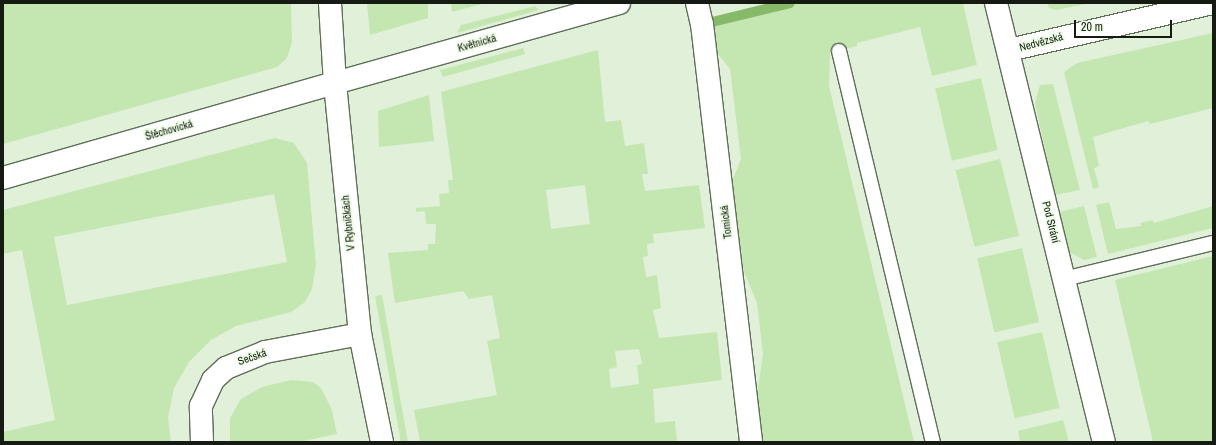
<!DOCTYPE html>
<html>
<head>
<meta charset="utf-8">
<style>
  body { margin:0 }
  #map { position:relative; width:1216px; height:445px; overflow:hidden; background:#e1f0d9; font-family:"Archivo Narrow",sans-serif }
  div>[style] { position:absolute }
  .green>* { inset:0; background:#c4e7b2; transform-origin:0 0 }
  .stream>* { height:10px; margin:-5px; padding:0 5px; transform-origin:5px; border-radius:5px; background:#86ba68 }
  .roads { filter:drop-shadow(1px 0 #606e59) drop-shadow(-1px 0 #606e59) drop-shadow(0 1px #606e59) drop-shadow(0 -1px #606e59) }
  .service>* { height:14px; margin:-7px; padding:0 7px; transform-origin:7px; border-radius:7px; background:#fff }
  .minor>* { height:22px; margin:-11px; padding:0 11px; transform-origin:11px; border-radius:11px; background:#fff }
  .tertiary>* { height:22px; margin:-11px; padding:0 11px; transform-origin:11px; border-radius:11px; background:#fff }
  span { translate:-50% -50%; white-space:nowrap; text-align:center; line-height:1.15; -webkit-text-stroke:3.5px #eefde6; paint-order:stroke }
  .street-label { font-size:11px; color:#151b13 }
  .frame { position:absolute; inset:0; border:4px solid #151b13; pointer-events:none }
  .scale { position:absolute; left:1074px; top:20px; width:98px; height:18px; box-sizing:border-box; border:2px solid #151b13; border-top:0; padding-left:5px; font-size:12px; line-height:14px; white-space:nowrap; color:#151b13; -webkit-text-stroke:3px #eefde6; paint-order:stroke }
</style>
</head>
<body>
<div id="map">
  <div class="green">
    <i style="clip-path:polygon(3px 3px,291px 3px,292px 42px,287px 58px,277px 67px,3px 144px)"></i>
    <i style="clip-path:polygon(367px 3px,428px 3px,428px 18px,370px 35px)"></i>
    <i style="clip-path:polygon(451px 3px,486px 3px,452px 12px)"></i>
    <i style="clip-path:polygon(790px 3px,963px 3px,977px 65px,932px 76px,920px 27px,857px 43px,857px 46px,830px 53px,829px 86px,914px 442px,760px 442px,756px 402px,763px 354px,757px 303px,739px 260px,731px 184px,741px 159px,730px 69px,714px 49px,712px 22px)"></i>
    <i style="clip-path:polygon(1047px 3px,1090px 3px,1056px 10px,1049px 8px)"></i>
    <i style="clip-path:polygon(535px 6px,539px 10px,457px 33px,461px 25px)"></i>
    <i style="clip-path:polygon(1213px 33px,1213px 108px,1150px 124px,1148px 121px,1093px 137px,1099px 166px,1094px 168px,1099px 187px,1093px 189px,1064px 72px,1077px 63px)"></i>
    <i style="clip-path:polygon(523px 48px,525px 54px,443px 77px,440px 70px)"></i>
    <i style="clip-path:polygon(evenodd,598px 50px,605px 122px,621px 120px,625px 146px,644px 143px,648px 174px,642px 174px,645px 191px,699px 185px,705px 228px,653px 234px,654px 243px,647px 244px,648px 256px,643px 257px,646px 277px,657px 275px,661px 308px,653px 310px,659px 338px,717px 332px,722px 380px,653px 389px,655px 423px,675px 421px,677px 442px,420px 442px,414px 410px,497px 395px,487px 341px,500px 338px,492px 295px,469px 299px,463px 291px,395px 303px,393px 290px,388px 253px,428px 250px,428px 244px,435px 244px,436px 224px,426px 224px,425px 211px,416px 212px,416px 208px,440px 206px,439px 194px,449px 193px,448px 180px,453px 180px,441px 92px,598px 50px,585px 185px,590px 224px,551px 229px,546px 190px,585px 185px,598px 50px,639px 349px,642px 364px,637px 365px,639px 384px,611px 388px,609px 369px,617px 367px,615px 351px,639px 349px)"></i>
    <i style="left:981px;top:78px;width:74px;height:47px;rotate:77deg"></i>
    <i style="clip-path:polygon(1053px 84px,1080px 190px,1055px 195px,1035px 103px,1040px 85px)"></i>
    <i style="clip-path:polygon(429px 95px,434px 141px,379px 147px,378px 111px)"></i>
    <i style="clip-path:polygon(evenodd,275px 138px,294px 143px,307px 163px,316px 265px,312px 289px,305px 302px,291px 312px,236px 326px,211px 340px,189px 362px,174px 388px,168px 418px,171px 442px,3px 442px,3px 432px,55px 420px,22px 250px,3px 254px,3px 210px,275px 138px,274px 194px,287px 262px,67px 305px,54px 237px,274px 194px)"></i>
    <i style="left:1000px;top:159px;width:79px;height:46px;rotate:76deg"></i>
    <i style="clip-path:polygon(1109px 202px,1116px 229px,1141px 226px,1140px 223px,1153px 220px,1154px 223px,1213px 206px,1213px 228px,1108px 254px,1096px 205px)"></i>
    <i style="clip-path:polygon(1084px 206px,1097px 257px,1084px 260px,1069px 252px,1059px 212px)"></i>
    <i style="left:1022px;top:248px;width:76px;height:46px;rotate:77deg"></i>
    <i style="clip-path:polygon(1213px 256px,1213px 442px,1153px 442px,1115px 280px)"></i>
    <i style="left:382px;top:295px;width:149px;height:7px;rotate:80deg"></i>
    <i style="left:1042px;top:332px;width:78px;height:46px;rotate:77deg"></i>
    <i style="clip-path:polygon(291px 380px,313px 382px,321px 388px,332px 410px,337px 434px,299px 442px,230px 442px,230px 418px,241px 399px,262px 387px)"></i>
    <i style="clip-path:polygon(1063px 420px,1069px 442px,1020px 442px,1018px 431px)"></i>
  </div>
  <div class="stream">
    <i style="left:712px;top:22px;width:80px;rotate:-13.7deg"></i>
  </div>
  <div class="roads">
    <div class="service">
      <i style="left:839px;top:51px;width:402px;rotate:76.5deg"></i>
      <i style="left:1064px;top:279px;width:153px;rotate:-13.6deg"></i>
    </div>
    <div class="minor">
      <i style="left:697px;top:3px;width:22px;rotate:77deg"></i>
      <i style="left:702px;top:24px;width:421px;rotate:83.3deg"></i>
      <i style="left:996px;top:3px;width:452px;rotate:76.2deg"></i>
      <i style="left:1009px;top:50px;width:209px;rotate:-13deg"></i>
      <i style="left:202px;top:442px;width:36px;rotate:-92deg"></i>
      <i style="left:201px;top:406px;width:29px;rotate:-65deg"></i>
      <i style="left:213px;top:380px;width:18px;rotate:-43deg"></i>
      <i style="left:226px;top:368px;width:42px;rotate:-22.3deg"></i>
      <i style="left:265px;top:352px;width:97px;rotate:-10.7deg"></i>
      <i style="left:382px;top:442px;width:110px;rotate:-101.5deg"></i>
      <i style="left:360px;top:334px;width:252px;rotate:-95.7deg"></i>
      <i style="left:335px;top:83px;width:295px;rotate:-15.7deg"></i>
    </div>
    <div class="tertiary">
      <i style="left:3px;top:178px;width:345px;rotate:-16deg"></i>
      <i style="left:335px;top:83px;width:80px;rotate:-93.6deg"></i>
    </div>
  </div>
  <div class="street-label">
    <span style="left:1041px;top:42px;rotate:-15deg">Nedvězská</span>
    <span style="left:477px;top:43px;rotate:-16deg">Květnická</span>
    <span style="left:169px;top:130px;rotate:-16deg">Štěchovická</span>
    <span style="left:726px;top:222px;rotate:-97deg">Tomická</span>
    <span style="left:1051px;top:222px;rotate:76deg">Pod Strání</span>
    <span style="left:348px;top:223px;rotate:-96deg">V Rybníčkách</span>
    <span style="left:252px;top:357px;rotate:-19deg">Sečská</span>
  </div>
  <div class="frame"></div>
  <div class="scale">20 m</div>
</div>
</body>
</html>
